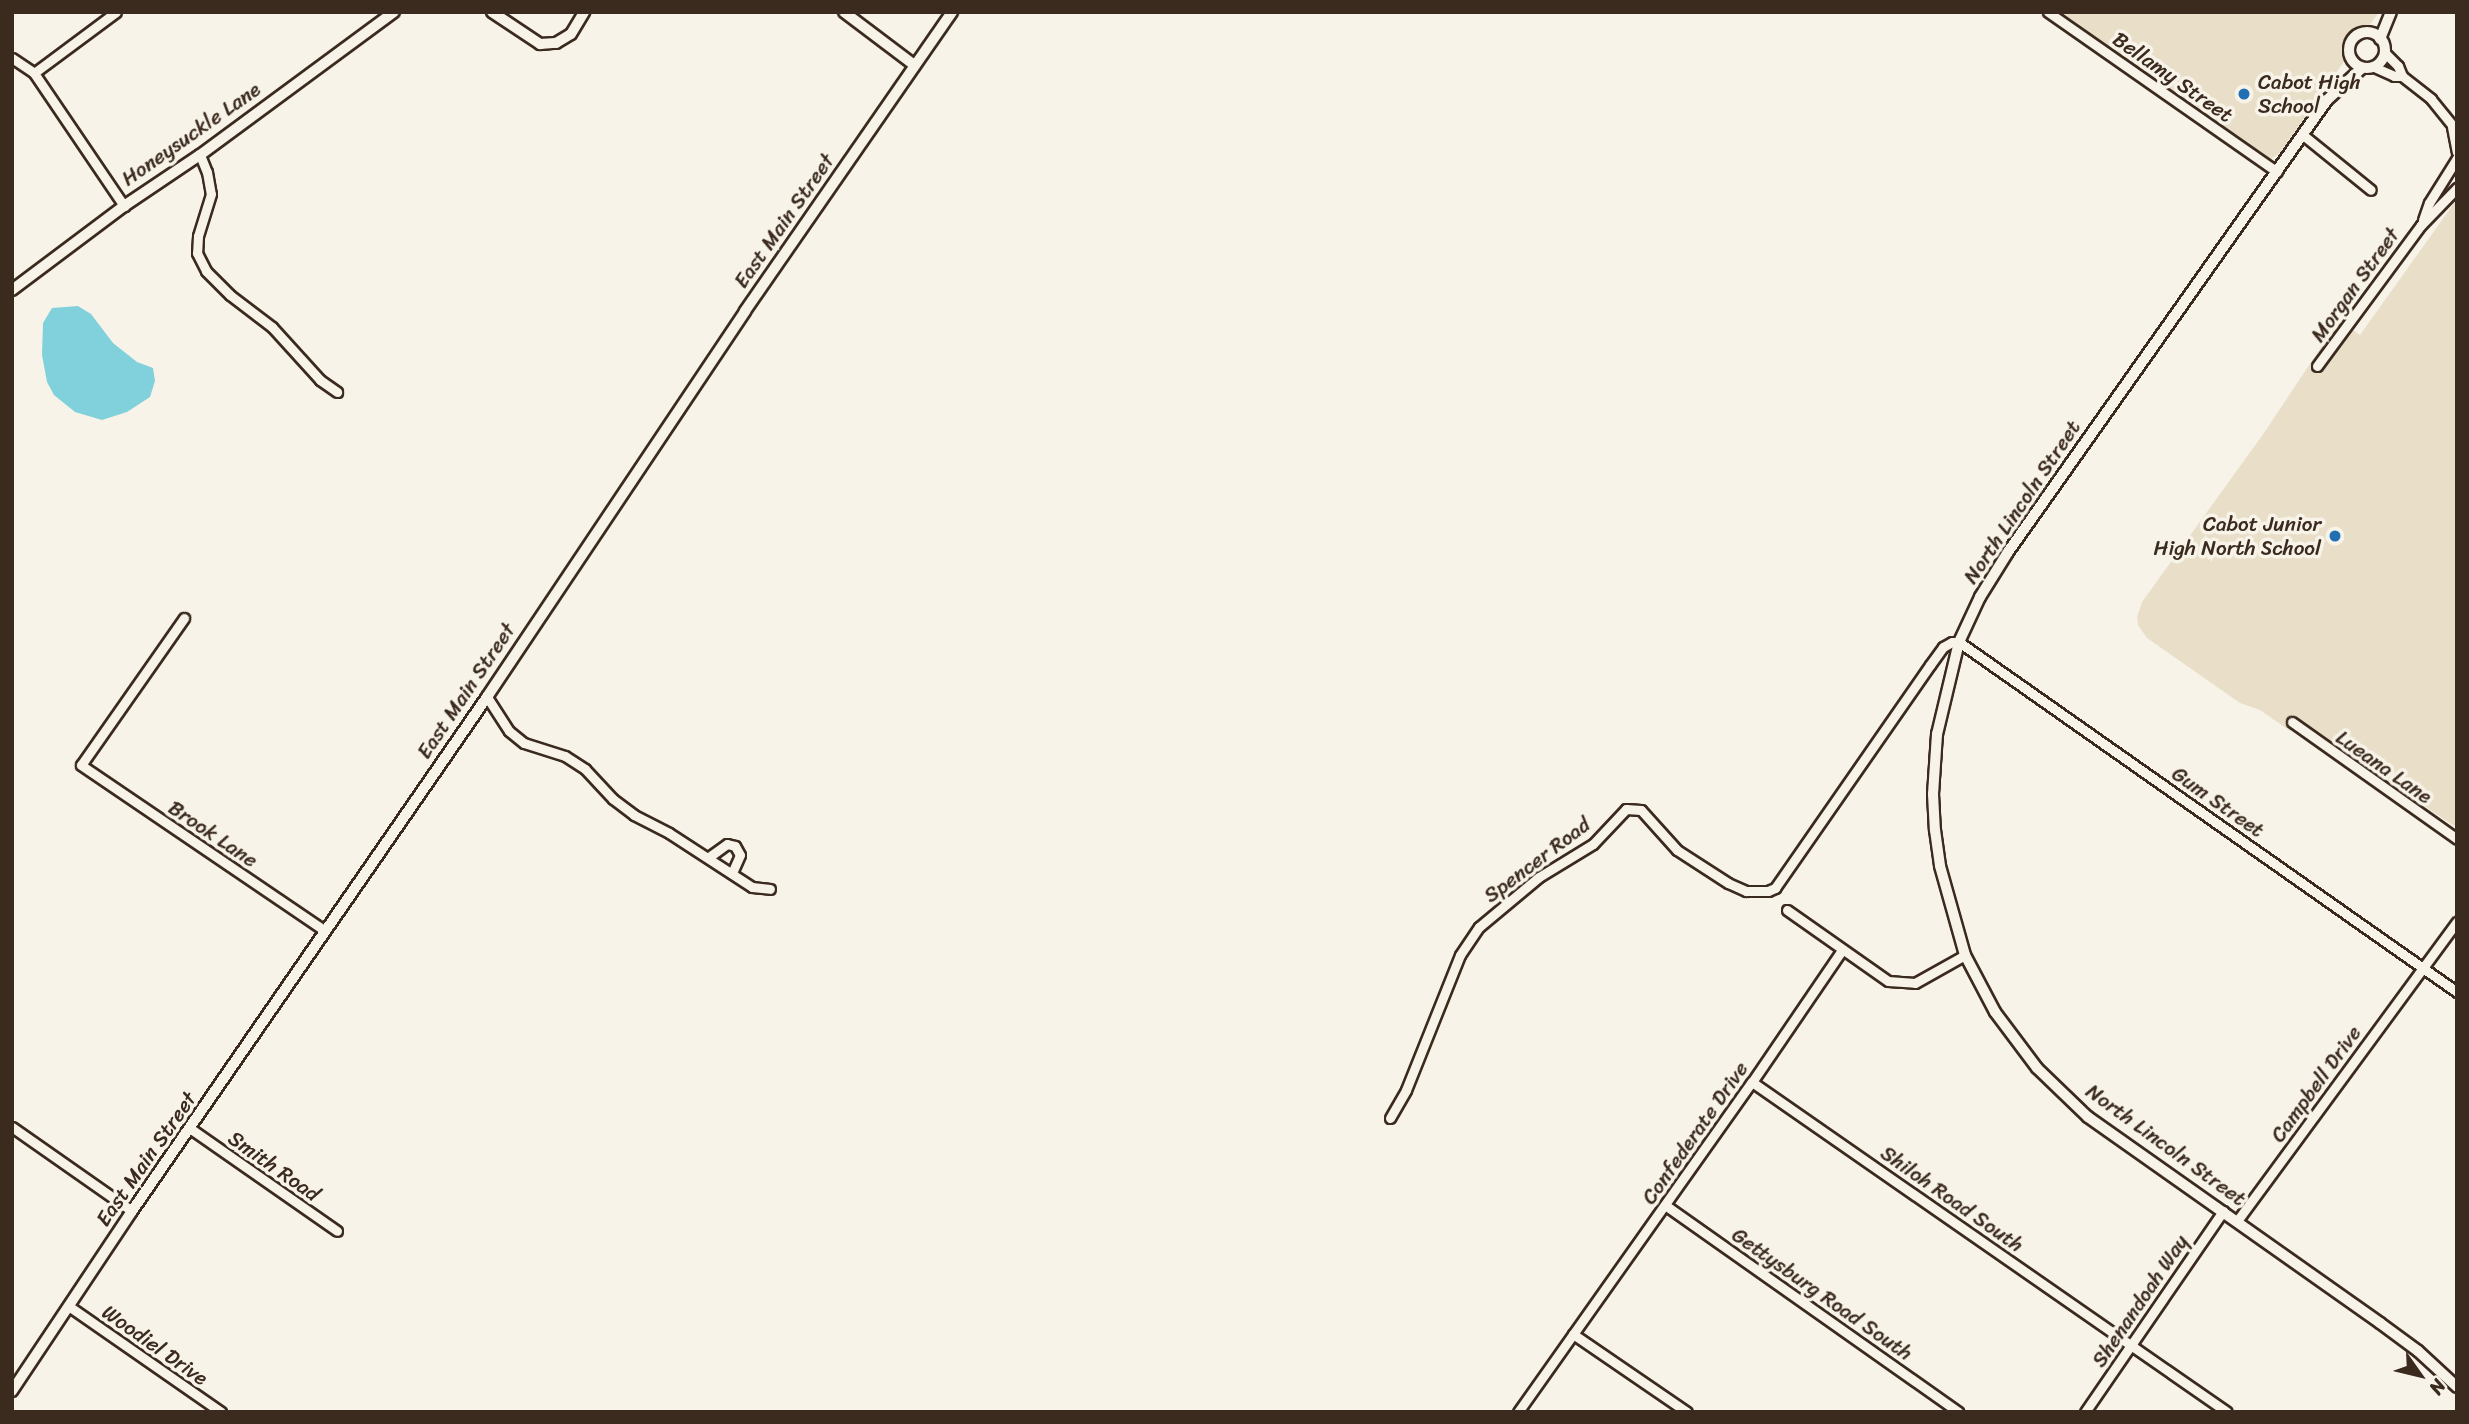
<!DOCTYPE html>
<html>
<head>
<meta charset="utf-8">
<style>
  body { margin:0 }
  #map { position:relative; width:2469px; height:1424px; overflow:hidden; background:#f7f3e8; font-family:Sriracha,sans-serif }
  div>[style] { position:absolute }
  .built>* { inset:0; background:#e9dfc9 }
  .water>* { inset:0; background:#81d1dc }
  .roads { filter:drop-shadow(2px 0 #3b2a1e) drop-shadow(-2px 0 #3b2a1e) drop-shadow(0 2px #3b2a1e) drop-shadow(0 -2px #3b2a1e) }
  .minor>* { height:9px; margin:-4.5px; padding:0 4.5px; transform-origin:4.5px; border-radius:4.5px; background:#f7f3e8 }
  .tertiary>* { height:10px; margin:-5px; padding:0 5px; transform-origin:5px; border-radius:5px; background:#f7f3e8 }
  .tertiary>.ring { margin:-5px; padding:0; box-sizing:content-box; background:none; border:10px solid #f7f3e8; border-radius:50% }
  .dots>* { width:19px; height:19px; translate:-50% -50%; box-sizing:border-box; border:4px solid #f7f3e8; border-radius:50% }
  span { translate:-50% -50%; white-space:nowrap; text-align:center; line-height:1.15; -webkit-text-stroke:7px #f7f3e8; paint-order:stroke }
  .street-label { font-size:21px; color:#3b2a1e }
  .poi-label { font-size:21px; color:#3b2a1e }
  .left { translate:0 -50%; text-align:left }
  .right { translate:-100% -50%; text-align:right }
  .frame { position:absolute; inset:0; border:14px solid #3b2a1e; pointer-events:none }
  .north { position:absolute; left:2385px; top:1340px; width:70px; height:70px; -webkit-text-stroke:5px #f7f3e8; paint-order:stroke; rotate:124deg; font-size:19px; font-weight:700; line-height:28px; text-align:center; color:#3b2a1e }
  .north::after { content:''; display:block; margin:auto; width:24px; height:32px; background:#3b2a1e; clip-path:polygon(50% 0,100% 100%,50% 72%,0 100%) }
</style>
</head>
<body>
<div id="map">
  <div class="built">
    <i style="clip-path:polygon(2051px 12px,2379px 12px,2279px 154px,2267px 161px)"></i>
    <i style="clip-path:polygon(2457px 199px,2457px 828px,2298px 721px,2290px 731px,2260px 710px,2240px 703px,2147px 638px,2138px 625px,2137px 617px,2142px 602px,2264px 433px,2339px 320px,2360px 335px)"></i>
  </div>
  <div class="water">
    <i style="clip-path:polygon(78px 306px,91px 314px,113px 343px,137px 362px,153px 368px,155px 381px,150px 397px,127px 412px,102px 420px,75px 412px,54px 395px,47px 382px,42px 355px,43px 323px,52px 308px)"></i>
  </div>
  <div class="roads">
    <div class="minor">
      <i style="left:2048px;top:12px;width:279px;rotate:34.9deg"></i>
      <i style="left:2384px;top:52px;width:20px;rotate:45deg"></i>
      <i style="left:2398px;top:66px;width:11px;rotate:68deg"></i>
      <i style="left:2402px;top:76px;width:37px;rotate:38deg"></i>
      <i style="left:2431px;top:99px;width:41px;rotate:50.9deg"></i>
      <i style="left:12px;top:58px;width:27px;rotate:34deg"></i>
      <i style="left:34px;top:73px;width:161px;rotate:55.9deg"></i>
      <i style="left:2374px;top:67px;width:22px;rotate:24deg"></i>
      <i style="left:2394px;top:76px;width:8px"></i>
      <i style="left:34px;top:73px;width:102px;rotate:-36.6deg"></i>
      <i style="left:2452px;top:127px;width:25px;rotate:79deg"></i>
      <i style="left:2303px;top:135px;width:87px;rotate:39deg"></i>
      <i style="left:200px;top:155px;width:18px;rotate:68deg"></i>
      <i style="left:207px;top:172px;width:22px;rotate:80deg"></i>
      <i style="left:211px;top:194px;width:44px;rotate:107.2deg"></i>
      <i style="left:198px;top:236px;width:17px;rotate:93deg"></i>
      <i style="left:197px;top:253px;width:20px;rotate:63deg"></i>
      <i style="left:206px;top:271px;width:34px;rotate:45deg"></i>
      <i style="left:230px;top:295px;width:53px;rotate:37.3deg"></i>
      <i style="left:272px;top:327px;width:72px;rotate:47.8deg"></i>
      <i style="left:320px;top:380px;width:21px;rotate:35deg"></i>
      <i style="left:2423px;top:220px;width:18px;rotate:-71deg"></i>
      <i style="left:2429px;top:203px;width:53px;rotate:-58.1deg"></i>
      <i style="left:2317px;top:366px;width:175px;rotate:-53.6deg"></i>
      <i style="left:2421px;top:225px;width:52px;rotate:-45.8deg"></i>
      <i style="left:184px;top:618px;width:179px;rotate:125deg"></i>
      <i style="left:81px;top:765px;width:295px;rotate:34.2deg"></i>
      <i style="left:487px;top:697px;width:40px;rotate:57.1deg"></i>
      <i style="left:509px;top:731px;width:19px;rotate:39deg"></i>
      <i style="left:524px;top:743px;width:43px;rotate:17.6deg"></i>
      <i style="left:565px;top:756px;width:24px;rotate:33deg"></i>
      <i style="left:585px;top:769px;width:41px;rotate:47deg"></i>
      <i style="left:613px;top:799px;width:26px;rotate:37deg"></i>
      <i style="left:634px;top:815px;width:39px;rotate:27deg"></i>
      <i style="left:669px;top:833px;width:99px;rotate:33deg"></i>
      <i style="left:752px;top:887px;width:18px;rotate:6deg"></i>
      <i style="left:2292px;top:722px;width:202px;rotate:35.3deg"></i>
      <i style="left:709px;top:857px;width:22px;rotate:-36deg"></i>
      <i style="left:727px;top:844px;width:8px;rotate:14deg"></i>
      <i style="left:735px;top:846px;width:10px;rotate:61deg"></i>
      <i style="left:740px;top:855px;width:20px;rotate:114deg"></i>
      <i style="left:1787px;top:910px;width:123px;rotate:35.1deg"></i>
      <i style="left:1888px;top:981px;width:27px;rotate:4deg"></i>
      <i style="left:1915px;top:983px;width:57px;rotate:-29.2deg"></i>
      <i style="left:1752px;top:1082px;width:578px;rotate:34.79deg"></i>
      <i style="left:1390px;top:1118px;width:32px;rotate:-60deg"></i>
      <i style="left:1406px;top:1090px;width:145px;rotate:-68.2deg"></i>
      <i style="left:1460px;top:955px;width:34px;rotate:-56deg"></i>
      <i style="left:1479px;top:927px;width:78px;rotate:-39.8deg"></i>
      <i style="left:1539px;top:877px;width:63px;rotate:-31.4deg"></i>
      <i style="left:1593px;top:844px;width:48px;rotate:-46.7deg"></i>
      <i style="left:1626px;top:809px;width:15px;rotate:4deg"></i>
      <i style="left:1641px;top:810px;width:54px;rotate:48deg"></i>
      <i style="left:1677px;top:850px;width:61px;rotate:32.9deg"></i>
      <i style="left:1728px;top:883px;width:20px;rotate:24deg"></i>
      <i style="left:1746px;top:891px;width:22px"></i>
      <i style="left:1768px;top:891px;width:8px;rotate:-23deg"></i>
      <i style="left:1775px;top:888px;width:272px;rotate:-55.2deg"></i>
      <i style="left:1930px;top:665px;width:22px;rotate:-54deg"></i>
      <i style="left:1943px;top:647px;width:10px;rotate:-29deg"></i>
      <i style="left:1952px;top:642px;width:7px"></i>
      <i style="left:1959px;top:642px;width:609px;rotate:35.1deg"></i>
      <i style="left:12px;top:1127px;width:146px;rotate:35deg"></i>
      <i style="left:191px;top:1129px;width:178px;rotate:34.9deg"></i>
      <i style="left:1665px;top:1205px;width:359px;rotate:35.2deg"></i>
      <i style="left:2237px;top:1221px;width:371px;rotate:-53.7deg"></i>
      <i style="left:70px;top:1307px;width:184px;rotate:34.8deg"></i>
      <i style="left:1573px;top:1334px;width:138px;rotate:34.4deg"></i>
      <i style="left:1518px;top:1412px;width:405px;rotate:-54.7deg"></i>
      <i style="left:1752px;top:1082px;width:160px;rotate:-55.7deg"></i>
      <i style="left:2085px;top:1412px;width:244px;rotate:-55.5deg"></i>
    </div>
    <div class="tertiary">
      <i style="left:492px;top:12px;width:58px;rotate:33.7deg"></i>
      <i style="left:540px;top:44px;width:16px;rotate:-4deg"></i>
      <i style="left:556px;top:43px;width:17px;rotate:-31deg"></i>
      <i style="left:571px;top:34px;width:26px;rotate:-59deg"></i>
      <i style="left:844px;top:12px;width:88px;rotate:37.1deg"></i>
      <i class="ring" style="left:2349px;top:32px;width:26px;height:26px"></i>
      <i style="left:2380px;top:39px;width:29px;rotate:-68deg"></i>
      <i style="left:2362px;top:68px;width:47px;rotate:137.6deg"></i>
      <i style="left:2327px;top:100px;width:553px;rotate:125.21deg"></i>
      <i style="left:2008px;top:552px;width:53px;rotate:121.9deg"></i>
      <i style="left:1980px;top:597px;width:50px;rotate:115deg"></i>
      <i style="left:1959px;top:642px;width:95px;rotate:103.4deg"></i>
      <i style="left:1937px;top:734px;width:60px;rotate:93.8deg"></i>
      <i style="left:1933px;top:794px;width:36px;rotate:87deg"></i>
      <i style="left:1935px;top:830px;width:36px;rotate:82deg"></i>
      <i style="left:1940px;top:866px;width:92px;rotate:74.3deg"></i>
      <i style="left:1965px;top:955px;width:64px;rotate:62.2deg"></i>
      <i style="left:1995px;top:1012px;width:70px;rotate:53.1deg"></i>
      <i style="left:2037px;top:1068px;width:71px;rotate:43.9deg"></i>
      <i style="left:2088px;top:1117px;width:357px;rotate:35.2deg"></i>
      <i style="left:2380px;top:1323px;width:47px;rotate:36.4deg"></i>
      <i style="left:2418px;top:1351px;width:53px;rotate:42.7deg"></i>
      <i style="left:12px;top:290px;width:140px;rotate:-36.9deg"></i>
      <i style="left:124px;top:206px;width:92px;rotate:-33.9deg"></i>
      <i style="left:200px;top:155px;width:241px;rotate:-36.4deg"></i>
      <i style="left:12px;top:1391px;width:216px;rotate:-56.3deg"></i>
      <i style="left:132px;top:1211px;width:625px;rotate:-55.37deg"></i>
      <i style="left:487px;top:697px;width:464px;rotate:-56.2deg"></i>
      <i style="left:745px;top:311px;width:364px;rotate:-55.3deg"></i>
    </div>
  </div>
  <div class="dots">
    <i style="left:2244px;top:94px;background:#1f6fb2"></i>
    <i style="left:2335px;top:536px;background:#1f6fb2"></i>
  </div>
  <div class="street-label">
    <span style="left:2173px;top:77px;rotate:35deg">Bellamy Street</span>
    <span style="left:191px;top:134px;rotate:-35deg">Honeysuckle Lane</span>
    <span style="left:784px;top:221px;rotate:-55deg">East Main Street</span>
    <span style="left:2355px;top:285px;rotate:-54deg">Morgan Street</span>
    <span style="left:2022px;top:502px;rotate:-56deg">North Lincoln Street</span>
    <span style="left:466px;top:691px;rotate:-56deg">East Main Street</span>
    <span style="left:2384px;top:767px;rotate:35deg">Lueana Lane</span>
    <span style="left:2218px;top:802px;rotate:35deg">Gum Street</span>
    <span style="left:213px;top:834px;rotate:34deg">Brook Lane</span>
    <span style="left:1537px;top:860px;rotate:-37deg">Spencer Road</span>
    <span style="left:2316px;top:1084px;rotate:-54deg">Campbell Drive</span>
    <span style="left:1695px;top:1133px;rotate:-55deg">Confederate Drive</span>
    <span style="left:2166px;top:1145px;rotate:36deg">North Lincoln Street</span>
    <span style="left:146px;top:1159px;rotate:-55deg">East Main Street</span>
    <span style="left:274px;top:1166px;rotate:35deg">Smith Road</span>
    <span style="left:1952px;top:1199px;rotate:35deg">Shiloh Road South</span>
    <span style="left:1822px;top:1294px;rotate:35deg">Gettysburg Road South</span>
    <span style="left:2140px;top:1301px;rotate:-56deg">Shenandoah Way</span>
    <span style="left:155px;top:1345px;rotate:35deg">Woodiel Drive</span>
  </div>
  <div class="poi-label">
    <span class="left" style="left:2258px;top:94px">Cabot High<br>School</span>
    <span class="right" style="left:2321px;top:536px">Cabot Junior<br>High North School</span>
  </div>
  <div class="frame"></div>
  <div class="north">N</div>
</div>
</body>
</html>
